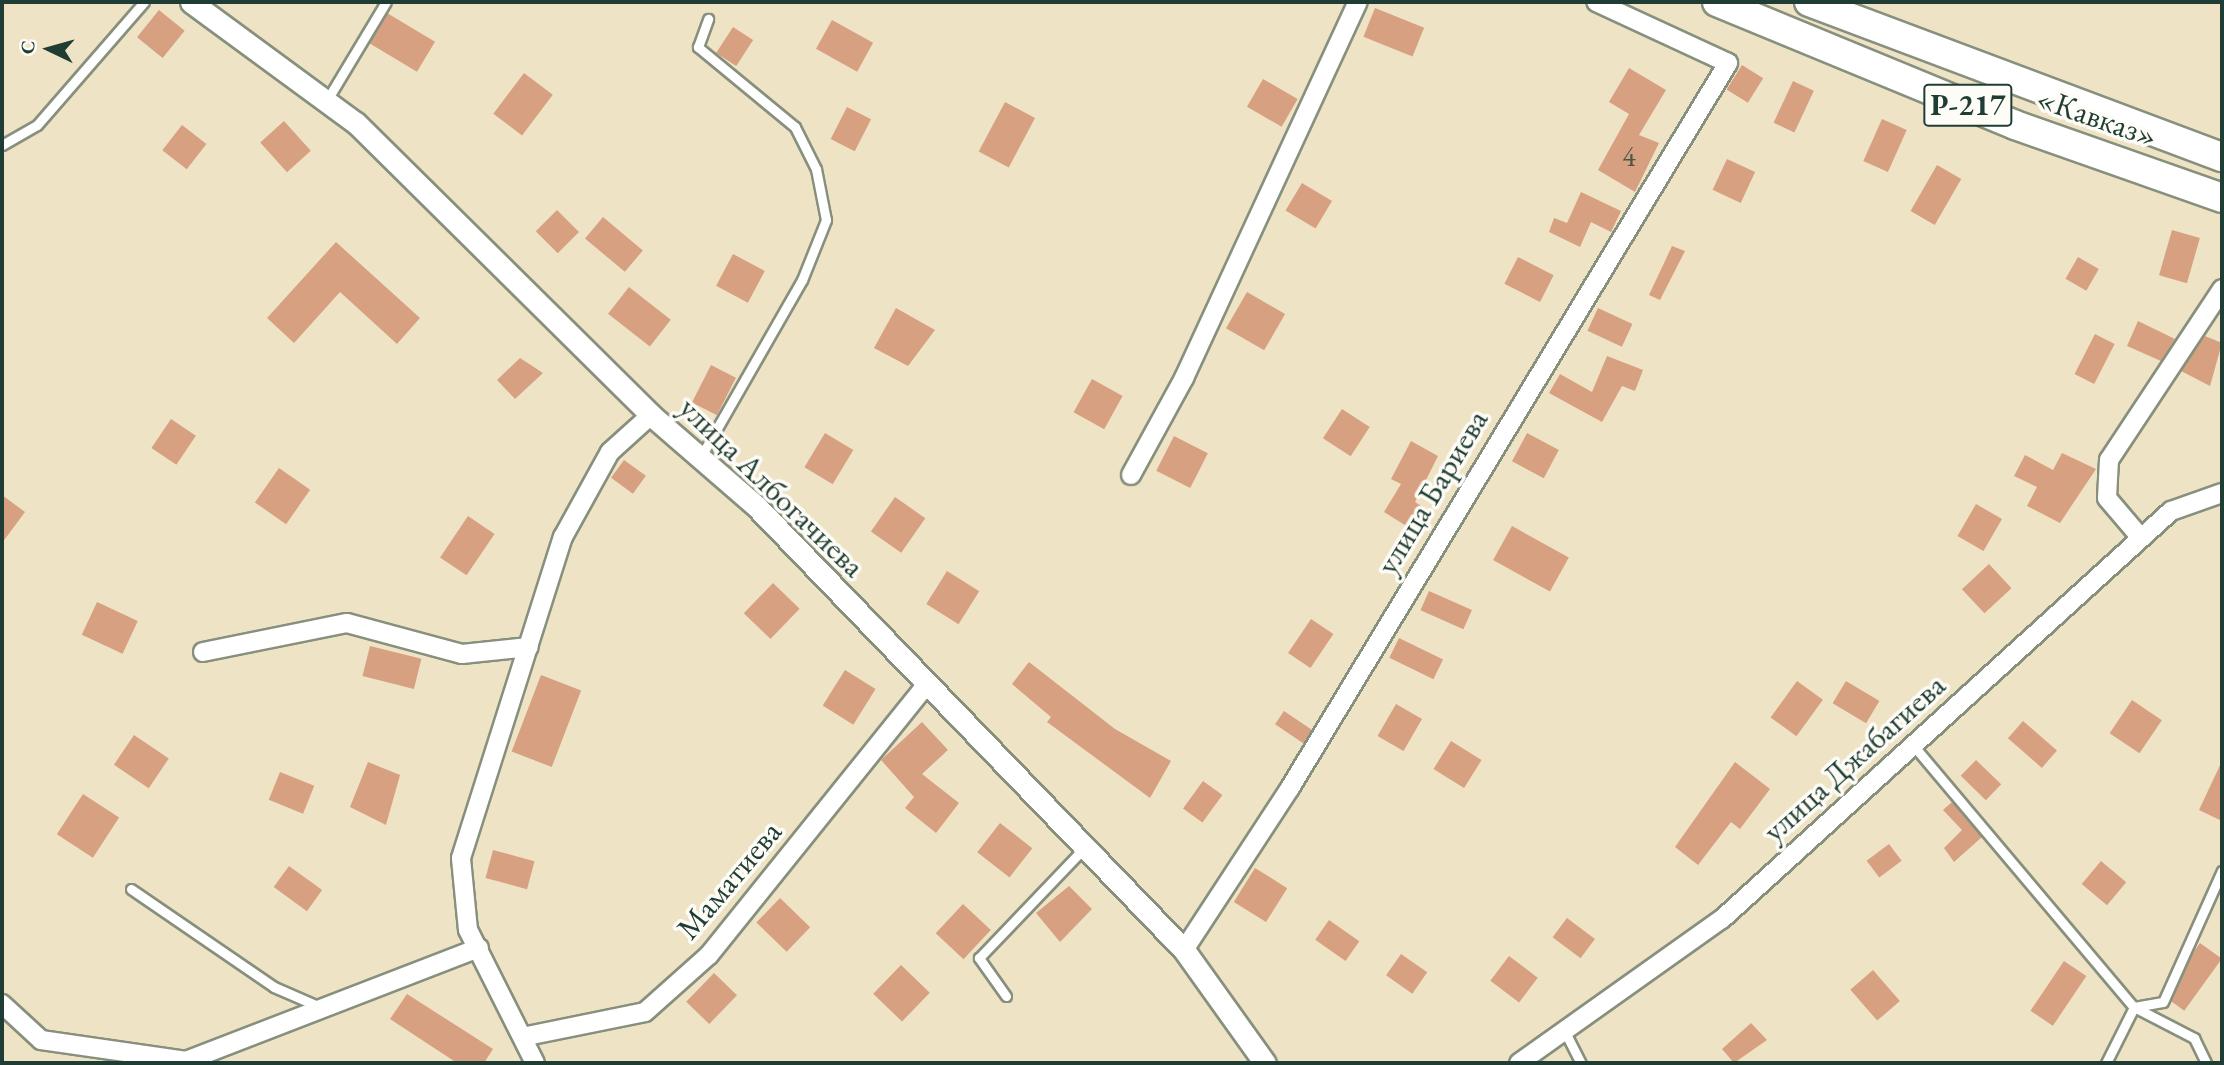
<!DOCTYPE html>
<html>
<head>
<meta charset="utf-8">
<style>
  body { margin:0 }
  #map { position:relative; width:2224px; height:1065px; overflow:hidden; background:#efe3c6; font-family:"EB Garamond",serif }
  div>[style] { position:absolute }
  .building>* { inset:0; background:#d7a080; transform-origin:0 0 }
  .roads { filter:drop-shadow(2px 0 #87907d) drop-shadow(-2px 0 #87907d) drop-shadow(0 2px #87907d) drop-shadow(0 -2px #87907d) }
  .service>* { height:9px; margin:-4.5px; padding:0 4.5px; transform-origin:4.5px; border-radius:4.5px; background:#fff }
  .minor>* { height:18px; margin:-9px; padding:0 9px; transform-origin:9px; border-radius:9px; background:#fff }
  .tertiary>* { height:21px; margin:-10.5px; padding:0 10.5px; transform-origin:10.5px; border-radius:10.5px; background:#fff }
  .trunk>* { height:28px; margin:-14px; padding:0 14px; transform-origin:14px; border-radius:14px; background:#fff }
  span { translate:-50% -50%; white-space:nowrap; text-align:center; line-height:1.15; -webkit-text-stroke:7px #fdfcf7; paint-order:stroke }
  .number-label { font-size:28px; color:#4d5647 }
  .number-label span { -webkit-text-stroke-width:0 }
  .shield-label span { padding:2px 5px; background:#fdfcf7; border:2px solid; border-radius:5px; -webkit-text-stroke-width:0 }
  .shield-label { font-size:30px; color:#1f3d34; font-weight:700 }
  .street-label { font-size:32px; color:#1f3d34 }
  .frame { position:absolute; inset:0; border:4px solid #1f3d34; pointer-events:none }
  .north { position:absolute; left:14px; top:14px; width:70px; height:70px; -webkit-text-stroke:5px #fdfcf7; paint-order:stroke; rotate:275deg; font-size:19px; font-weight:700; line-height:28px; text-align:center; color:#1f3d34 }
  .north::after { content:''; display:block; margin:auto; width:24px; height:32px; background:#1f3d34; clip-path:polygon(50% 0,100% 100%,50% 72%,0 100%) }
</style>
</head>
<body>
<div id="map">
  <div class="building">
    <i style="left:1375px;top:8px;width:53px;height:31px;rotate:22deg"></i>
    <i style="left:159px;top:10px;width:33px;height:35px;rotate:39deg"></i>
    <i style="left:387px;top:13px;width:56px;height:35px;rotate:31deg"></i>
    <i style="left:832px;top:20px;width:47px;height:33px;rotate:29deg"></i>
    <i style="left:733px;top:27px;width:24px;height:31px;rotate:33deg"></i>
    <i style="left:1742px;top:65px;width:25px;height:29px;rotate:32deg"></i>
    <i style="clip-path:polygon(1629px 68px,1666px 90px,1639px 135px,1659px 143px,1635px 192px,1598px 170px,1629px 114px,1609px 102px)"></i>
    <i style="left:524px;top:73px;width:36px;height:51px;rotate:37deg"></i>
    <i style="left:1263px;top:79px;width:40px;height:32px;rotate:30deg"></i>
    <i style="left:1793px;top:81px;width:23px;height:46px;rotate:25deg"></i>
    <i style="left:1005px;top:102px;width:34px;height:56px;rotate:28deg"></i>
    <i style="left:847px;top:107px;width:27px;height:36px;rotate:27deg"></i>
    <i style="left:1882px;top:119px;width:27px;height:46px;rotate:24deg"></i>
    <i style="left:284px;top:121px;width:40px;height:32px;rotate:48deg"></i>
    <i style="left:182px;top:125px;width:31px;height:32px;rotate:38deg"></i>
    <i style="left:1727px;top:159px;width:31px;height:34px;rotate:25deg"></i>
    <i style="left:1937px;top:165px;width:28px;height:53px;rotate:30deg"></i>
    <i style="left:1302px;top:183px;width:35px;height:32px;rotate:31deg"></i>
    <i style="clip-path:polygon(1581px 192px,1621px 211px,1611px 232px,1591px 222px,1580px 247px,1549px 232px,1554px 218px,1567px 223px)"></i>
    <i style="left:557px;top:210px;width:31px;height:30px;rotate:45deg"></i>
    <i style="left:603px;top:217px;width:52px;height:28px;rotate:40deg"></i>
    <i style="left:2172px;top:230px;width:29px;height:47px;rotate:16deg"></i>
    <i style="clip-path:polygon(336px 242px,420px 318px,397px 344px,340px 292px,294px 343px,267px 318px)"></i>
    <i style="clip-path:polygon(1672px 246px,1685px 251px,1660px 300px,1649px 295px)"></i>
    <i style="left:733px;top:254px;width:36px;height:36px;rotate:28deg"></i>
    <i style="left:1518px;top:257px;width:40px;height:30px;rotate:27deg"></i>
    <i style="left:2078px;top:257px;width:24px;height:25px;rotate:30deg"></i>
    <i style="left:629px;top:287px;width:53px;height:34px;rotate:38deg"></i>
    <i style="left:1247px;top:292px;width:44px;height:42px;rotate:30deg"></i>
    <i style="clip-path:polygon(896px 308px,935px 330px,908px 366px,874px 348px)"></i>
    <i style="left:1598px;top:308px;width:38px;height:25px;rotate:25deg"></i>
    <i style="clip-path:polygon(2138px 321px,2175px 339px,2161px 361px,2127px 346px)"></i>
    <i style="left:2095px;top:334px;width:22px;height:45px;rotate:27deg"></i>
    <i style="clip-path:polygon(2205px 336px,2222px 343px,2210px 386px,2181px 371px)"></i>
    <i style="clip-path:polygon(1607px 356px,1643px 370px,1635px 391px,1622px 386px,1602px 422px,1549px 393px,1560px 374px,1592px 392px)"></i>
    <i style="clip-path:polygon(520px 358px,543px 373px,515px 399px,497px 380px)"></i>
    <i style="left:711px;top:365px;width:28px;height:42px;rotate:27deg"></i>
    <i style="left:1092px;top:379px;width:35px;height:38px;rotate:29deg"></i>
    <i style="left:1342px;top:409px;width:33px;height:35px;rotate:33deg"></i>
    <i style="left:171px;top:419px;width:30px;height:35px;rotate:34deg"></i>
    <i style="left:825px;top:433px;width:33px;height:40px;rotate:31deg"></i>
    <i style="left:1527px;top:433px;width:36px;height:32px;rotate:28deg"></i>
    <i style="left:1174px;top:436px;width:38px;height:39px;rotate:27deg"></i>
    <i style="clip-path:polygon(1411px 441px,1438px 456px,1415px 502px,1429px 511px,1416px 532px,1384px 512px,1401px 484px,1391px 479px)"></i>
    <i style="clip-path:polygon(2062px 453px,2096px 469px,2060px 523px,2027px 506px,2037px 487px,2014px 476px,2025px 455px,2053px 470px)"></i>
    <i style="left:624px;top:460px;width:27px;height:22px;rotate:36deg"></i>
    <i style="left:279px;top:468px;width:38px;height:42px;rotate:35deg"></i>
    <i style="clip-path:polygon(2px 495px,25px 512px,2px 543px)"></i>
    <i style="left:895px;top:497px;width:37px;height:42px;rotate:35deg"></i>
    <i style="left:1976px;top:504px;width:30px;height:37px;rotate:30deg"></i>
    <i style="left:468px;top:516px;width:32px;height:50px;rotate:34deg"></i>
    <i style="left:1512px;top:526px;width:65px;height:39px;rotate:29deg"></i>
    <i style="left:1989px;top:564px;width:33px;height:37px;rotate:47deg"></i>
    <i style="left:947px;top:571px;width:38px;height:39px;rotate:32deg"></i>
    <i style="left:773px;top:583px;width:37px;height:42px;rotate:44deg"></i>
    <i style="left:1429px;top:591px;width:47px;height:21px;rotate:24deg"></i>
    <i style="left:97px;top:602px;width:45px;height:36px;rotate:25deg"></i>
    <i style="left:1311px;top:619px;width:27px;height:41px;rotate:34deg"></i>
    <i style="left:1399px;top:638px;width:49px;height:22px;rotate:26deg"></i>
    <i style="left:370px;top:646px;width:53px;height:31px;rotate:14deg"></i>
    <i style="clip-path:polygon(1029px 662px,1115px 729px,1171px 761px,1150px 798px,1047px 722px,1051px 717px,1012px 684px)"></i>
    <i style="left:845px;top:670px;width:36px;height:42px;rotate:32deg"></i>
    <i style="left:541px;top:675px;width:43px;height:82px;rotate:21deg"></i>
    <i style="left:1797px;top:681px;width:32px;height:45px;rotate:36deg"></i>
    <i style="left:1846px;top:681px;width:39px;height:26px;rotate:31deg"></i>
    <i style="left:2132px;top:700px;width:36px;height:40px;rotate:34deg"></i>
    <i style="left:1396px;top:704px;width:30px;height:37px;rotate:30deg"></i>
    <i style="left:1284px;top:711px;width:34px;height:16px;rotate:34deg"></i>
    <i style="left:2023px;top:721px;width:45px;height:23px;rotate:41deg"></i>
    <i style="clip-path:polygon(922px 722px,948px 750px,922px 774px,959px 803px,936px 833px,905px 808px,914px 797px,881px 760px)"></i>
    <i style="left:134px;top:735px;width:42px;height:36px;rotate:34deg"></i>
    <i style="left:1451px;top:741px;width:36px;height:33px;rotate:32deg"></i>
    <i style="left:1976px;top:760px;width:35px;height:22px;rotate:44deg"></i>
    <i style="clip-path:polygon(2222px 761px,2222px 821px,2199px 810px)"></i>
    <i style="clip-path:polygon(368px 762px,400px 775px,386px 825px,350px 807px)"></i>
    <i style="clip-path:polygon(1735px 762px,1770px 789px,1740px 829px,1731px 822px,1698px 865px,1675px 847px)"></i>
    <i style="left:280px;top:772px;width:37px;height:30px;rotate:22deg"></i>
    <i style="left:1203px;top:781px;width:24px;height:34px;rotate:36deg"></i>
    <i style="left:83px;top:794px;width:43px;height:48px;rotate:33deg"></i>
    <i style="clip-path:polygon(1952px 802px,1982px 837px,1954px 862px,1944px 848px,1962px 830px,1943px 810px)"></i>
    <i style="left:1000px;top:823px;width:41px;height:37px;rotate:38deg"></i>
    <i style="left:1889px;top:844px;width:21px;height:28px;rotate:53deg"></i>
    <i style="left:493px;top:850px;width:43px;height:29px;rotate:15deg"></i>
    <i style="left:2101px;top:861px;width:33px;height:30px;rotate:40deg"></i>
    <i style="left:289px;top:866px;width:41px;height:26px;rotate:36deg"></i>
    <i style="left:1255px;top:868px;width:38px;height:40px;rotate:32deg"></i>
    <i style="clip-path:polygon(1069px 886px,1092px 909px,1060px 942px,1036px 913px)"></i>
    <i style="left:780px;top:898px;width:42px;height:34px;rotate:44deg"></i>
    <i style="left:963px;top:904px;width:38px;height:40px;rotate:43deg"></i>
    <i style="left:1567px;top:918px;width:35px;height:24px;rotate:37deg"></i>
    <i style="left:1329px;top:920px;width:37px;height:24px;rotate:35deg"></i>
    <i style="left:2200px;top:943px;width:27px;height:64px;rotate:36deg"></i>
    <i style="left:1401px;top:954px;width:32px;height:26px;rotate:35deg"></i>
    <i style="left:1509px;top:956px;width:36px;height:31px;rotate:37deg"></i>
    <i style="left:2064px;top:961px;width:27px;height:60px;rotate:34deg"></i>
    <i style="left:901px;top:965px;width:40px;height:40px;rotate:44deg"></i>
    <i style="left:1873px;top:970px;width:41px;height:30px;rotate:49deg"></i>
    <i style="left:714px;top:973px;width:32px;height:40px;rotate:44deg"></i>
    <i style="clip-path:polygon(407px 994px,493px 1049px,484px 1063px,457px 1063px,390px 1019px)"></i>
    <i style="clip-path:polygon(1751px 1023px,1767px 1040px,1734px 1063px,1722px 1049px)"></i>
  </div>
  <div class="roads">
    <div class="service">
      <i style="left:327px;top:100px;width:114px;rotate:-59deg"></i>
      <i style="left:2px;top:145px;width:40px;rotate:-29.7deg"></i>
      <i style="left:37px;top:125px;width:163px;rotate:-49deg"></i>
      <i style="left:700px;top:458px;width:205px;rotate:-60.2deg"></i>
      <i style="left:802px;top:280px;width:65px;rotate:-68.2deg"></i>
      <i style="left:826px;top:220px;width:52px;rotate:-101.1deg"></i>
      <i style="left:816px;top:169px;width:47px;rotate:-116.6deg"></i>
      <i style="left:795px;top:127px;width:126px;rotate:-140.5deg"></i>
      <i style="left:698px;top:47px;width:30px;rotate:-70deg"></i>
      <i style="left:1913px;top:745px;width:343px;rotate:49.9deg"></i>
      <i style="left:2134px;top:1007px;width:68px;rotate:27.3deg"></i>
      <i style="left:2194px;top:1038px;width:28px;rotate:64deg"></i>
      <i style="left:131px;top:889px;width:173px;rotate:34.4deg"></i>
      <i style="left:274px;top:987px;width:50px;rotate:23.5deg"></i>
      <i style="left:1006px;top:996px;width:47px;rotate:-125.4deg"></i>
      <i style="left:979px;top:958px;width:152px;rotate:-46.3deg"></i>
      <i style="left:1565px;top:1032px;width:35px;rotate:63deg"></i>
      <i style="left:2106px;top:1063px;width:63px;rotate:-63.4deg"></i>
      <i style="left:2134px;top:1007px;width:29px;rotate:-10deg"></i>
      <i style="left:2163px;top:1002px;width:144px;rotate:-65.8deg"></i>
    </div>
    <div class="minor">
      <i style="left:1131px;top:475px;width:111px;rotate:-61.3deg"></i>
      <i style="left:1184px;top:378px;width:414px;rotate:-65.2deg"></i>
      <i style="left:2141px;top:538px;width:52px;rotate:-130.4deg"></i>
      <i style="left:2107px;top:498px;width:38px;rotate:-87deg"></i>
      <i style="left:2109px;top:460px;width:205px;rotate:-56.5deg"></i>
      <i style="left:203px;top:652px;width:147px;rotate:-11.4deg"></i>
      <i style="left:347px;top:623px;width:119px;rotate:15.1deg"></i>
      <i style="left:462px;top:654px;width:67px;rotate:-6deg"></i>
      <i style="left:1184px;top:950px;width:194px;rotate:-56.8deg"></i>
      <i style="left:1290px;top:788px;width:847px;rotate:-58.86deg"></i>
      <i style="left:1728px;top:63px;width:145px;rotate:-155.2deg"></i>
      <i style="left:2px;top:1004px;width:53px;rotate:42.7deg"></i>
      <i style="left:41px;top:1040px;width:147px;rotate:8.2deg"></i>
      <i style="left:186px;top:1061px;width:314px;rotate:-21.1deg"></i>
      <i style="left:527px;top:1036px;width:120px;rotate:-11.5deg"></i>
      <i style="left:645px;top:1012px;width:86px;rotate:-41.7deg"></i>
      <i style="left:709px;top:955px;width:348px;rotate:-51.2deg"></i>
      <i style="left:535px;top:1063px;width:149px;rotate:-116.7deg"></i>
      <i style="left:468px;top:930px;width:72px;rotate:-95.6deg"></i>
      <i style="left:461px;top:858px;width:337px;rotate:-72.4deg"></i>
      <i style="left:563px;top:537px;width:97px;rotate:-61.1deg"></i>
      <i style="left:610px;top:452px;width:55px;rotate:-42.1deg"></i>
      <i style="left:1519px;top:1063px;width:249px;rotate:-35.4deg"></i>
      <i style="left:1722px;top:919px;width:607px;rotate:-42.26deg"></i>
      <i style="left:2171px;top:511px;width:54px;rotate:-19.4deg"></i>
    </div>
    <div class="tertiary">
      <i style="left:191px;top:2px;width:205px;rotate:36.3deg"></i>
      <i style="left:356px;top:123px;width:415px;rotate:44.7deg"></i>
      <i style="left:651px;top:415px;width:139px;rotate:40.9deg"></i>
      <i style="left:756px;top:506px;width:617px;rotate:46.05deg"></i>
      <i style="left:1184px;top:950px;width:139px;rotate:54.4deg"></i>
    </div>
    <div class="trunk">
      <i style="left:1717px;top:2px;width:322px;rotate:22.4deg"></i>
      <i style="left:2015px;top:125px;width:219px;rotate:19.4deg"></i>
      <i style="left:1809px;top:2px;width:441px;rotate:20.6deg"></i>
    </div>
  </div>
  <div class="number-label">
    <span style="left:1629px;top:156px">4</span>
  </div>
  <div class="shield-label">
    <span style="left:1968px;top:105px">Р-217</span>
  </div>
  <div class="street-label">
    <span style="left:2097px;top:117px;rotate:19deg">«Кавказ»</span>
    <span style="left:772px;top:487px;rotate:44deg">улица Албогачиева</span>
    <span style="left:1432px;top:492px;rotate:-59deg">улица Бариева</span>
    <span style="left:1854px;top:758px;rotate:-42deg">улица Джабагиева</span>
    <span style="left:729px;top:880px;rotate:-50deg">Маматиева</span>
  </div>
  <div class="frame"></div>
  <div class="north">С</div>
</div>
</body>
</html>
